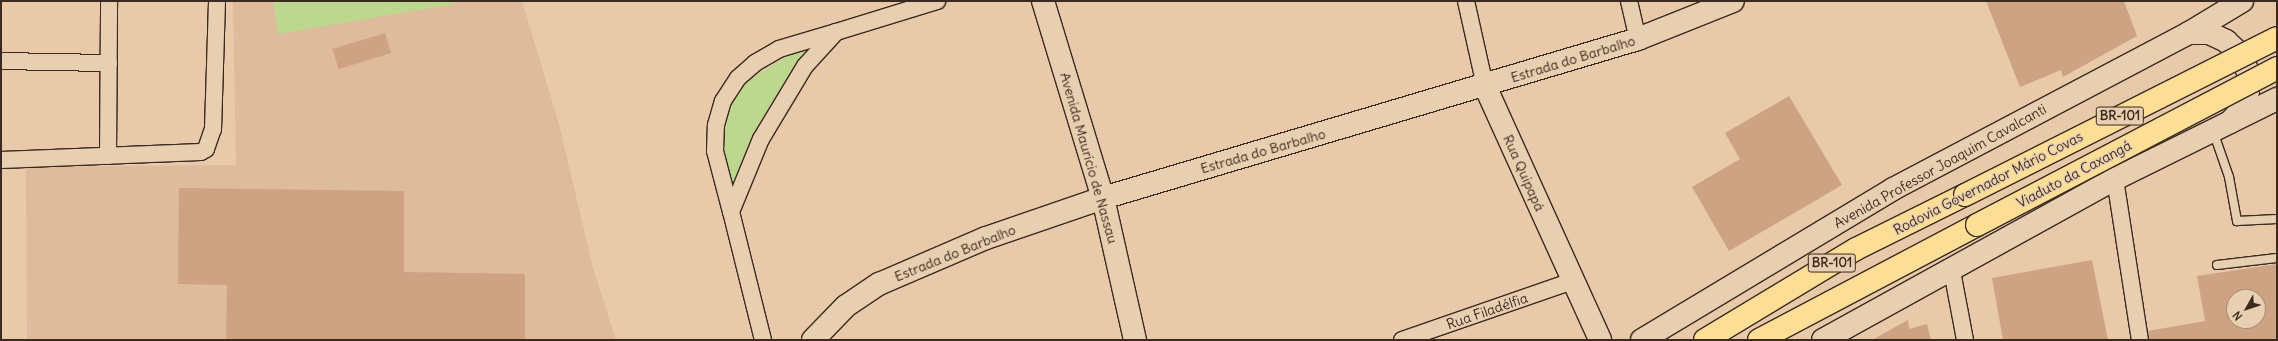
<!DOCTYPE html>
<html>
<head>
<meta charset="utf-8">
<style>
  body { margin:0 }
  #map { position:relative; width:2278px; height:341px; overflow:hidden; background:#e8caab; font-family:Delius,sans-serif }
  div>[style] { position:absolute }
  .built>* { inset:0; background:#ddbb9c }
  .green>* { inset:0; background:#bdd78e }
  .building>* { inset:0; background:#cda384; transform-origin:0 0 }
  .roads { filter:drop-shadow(1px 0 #3b2a1e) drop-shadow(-1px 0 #3b2a1e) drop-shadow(0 1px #3b2a1e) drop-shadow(0 -1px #3b2a1e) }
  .lane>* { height:8px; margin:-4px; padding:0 4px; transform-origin:4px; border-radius:4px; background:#e9cfb1 }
  .street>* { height:16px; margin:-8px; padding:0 8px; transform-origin:8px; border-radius:8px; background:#e9cfb1 }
  .secondary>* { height:22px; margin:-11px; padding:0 11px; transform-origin:11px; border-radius:11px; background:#e9cfb1 }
  .highway>* { height:22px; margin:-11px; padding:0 11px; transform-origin:11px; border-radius:11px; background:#fcde96 }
  .bridges { filter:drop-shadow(1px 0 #3b2a1e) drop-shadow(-1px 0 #3b2a1e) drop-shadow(0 1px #3b2a1e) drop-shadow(0 -1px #3b2a1e) }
  .highway-bridge>* { height:22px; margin:-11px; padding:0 11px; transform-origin:11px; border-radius:11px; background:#fcde96 }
  span { translate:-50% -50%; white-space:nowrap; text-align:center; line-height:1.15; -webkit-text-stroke:3px #e9cfb1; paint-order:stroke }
  .shield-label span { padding:1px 3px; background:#e9cfb1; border:1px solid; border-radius:3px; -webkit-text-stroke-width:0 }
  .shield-label { font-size:13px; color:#3b2a1e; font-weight:700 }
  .street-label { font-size:14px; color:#3b2a1e }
  .frame { position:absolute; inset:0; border:2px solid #3b2a1e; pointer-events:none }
  .north { position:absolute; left:2226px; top:289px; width:40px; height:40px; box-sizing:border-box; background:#e9cfb1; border:1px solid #a38d76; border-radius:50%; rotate:231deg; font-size:11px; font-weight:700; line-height:16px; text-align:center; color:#3b2a1e }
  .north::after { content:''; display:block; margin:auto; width:14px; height:18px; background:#3b2a1e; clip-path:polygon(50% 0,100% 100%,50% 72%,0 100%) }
</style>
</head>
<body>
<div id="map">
  <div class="built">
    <i style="clip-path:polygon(233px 1px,522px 1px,559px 124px,593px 268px,616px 340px,27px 340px,26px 167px,236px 165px)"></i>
  </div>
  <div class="green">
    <i style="clip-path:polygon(273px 1px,454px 1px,454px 4px,278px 34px)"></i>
    <i style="clip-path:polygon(813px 49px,784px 84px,730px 193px,716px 146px,730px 98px,751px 78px,786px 57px)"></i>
  </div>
  <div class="building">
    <i style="clip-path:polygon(1986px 1px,2124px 1px,2137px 36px,2063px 77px,2061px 70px,2020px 87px)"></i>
    <i style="left:385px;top:33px;width:21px;height:55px;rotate:73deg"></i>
    <i style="clip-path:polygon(1789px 96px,1842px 185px,1729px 251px,1692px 187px,1740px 159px,1725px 133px)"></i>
    <i style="clip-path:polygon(179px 188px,404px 191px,404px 272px,525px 274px,525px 340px,226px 340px,227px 285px,178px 284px)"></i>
    <i style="clip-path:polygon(2092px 260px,2108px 340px,2003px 340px,1992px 278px)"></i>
    <i style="clip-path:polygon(evenodd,2277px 264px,2277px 340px,2149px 340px,2148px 331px,2205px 321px,2197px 276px,2277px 264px,2234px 297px,2258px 297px,2258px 321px,2234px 321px,2234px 297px)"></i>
    <i style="clip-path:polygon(1908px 320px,1909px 329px,1927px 324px,1931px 340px,1872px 340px)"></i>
  </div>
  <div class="roads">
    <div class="lane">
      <i style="left:2213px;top:131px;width:49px;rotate:70.8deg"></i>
      <i style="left:2229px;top:177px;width:45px;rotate:79.7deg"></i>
      <i style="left:2237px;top:221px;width:40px;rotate:-2.9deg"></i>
      <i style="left:2217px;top:265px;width:60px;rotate:-6.7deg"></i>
    </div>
    <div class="street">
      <i style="left:1466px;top:1px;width:87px;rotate:77.4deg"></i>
      <i style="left:1629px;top:1px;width:39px;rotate:77deg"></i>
      <i style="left:1px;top:61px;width:108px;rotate:1.1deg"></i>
      <i style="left:108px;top:156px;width:155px;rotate:-89.6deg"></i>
      <i style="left:1px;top:160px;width:200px;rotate:-2.3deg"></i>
      <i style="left:201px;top:152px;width:6px;rotate:-31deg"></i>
      <i style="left:206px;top:149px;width:21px;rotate:-71deg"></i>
      <i style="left:213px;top:129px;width:128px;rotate:-88.2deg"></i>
      <i style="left:2115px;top:179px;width:163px;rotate:81.2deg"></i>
      <i style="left:731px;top:212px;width:63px;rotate:-104.7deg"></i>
      <i style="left:715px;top:151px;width:26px;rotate:-88deg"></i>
      <i style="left:716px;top:125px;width:25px;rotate:-74deg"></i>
      <i style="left:723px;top:101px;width:27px;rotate:-57deg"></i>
      <i style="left:738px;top:78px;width:23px;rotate:-41deg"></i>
      <i style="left:755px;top:63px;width:28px;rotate:-30deg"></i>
      <i style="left:779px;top:49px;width:59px;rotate:-16.6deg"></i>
      <i style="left:1952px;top:271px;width:70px;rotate:79.3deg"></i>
      <i style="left:763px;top:340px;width:132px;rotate:-104deg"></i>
      <i style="left:731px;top:212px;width:79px;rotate:-67.7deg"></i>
      <i style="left:761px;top:139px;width:85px;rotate:-58.9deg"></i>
      <i style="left:805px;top:66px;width:46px;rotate:-47.6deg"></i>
      <i style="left:836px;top:32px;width:106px;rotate:-17.1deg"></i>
      <i style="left:1402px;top:340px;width:180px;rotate:-19.1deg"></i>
    </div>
    <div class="secondary">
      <i style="left:1043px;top:1px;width:206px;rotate:73.1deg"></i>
      <i style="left:1103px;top:198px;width:146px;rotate:77.3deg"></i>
      <i style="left:2189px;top:33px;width:20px"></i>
      <i style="left:2209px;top:33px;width:19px;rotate:25deg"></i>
      <i style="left:2226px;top:41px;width:19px;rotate:43deg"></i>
      <i style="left:2240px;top:54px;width:20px;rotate:66deg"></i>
      <i style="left:2248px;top:72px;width:19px;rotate:90deg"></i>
      <i style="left:2248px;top:91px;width:19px;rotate:108deg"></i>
      <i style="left:2242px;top:109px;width:18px;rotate:133deg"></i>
      <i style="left:1485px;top:86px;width:279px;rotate:65.6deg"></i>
      <i style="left:813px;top:340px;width:47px;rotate:-45.9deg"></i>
      <i style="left:846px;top:306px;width:40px;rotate:-34deg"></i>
      <i style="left:879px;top:284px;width:116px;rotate:-23.3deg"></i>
      <i style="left:986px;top:238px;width:124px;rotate:-18.9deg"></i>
      <i style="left:1103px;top:198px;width:558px;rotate:-16.55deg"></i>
      <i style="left:1638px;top:39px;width:102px;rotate:-21.8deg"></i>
      <i style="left:1642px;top:340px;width:293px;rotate:-31deg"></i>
      <i style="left:1893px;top:189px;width:335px;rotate:-27.8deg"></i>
      <i style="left:2189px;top:33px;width:62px;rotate:-31.1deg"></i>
      <i style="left:1823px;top:340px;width:333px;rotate:-28.9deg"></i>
      <i style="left:2115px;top:179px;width:181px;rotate:-26.3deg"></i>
    </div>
    <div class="highway">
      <i style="left:1705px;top:340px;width:176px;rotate:-31.1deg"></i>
      <i style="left:1856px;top:249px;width:122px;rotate:-26.4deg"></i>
      <i style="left:1759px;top:340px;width:246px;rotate:-27.8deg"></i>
    </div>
  </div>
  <div class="bridges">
    <div class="highway-bridge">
      <i style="left:1965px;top:195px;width:349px;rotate:-26.7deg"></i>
      <i style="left:1977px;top:225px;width:339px;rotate:-27.6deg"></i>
    </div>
  </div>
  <div class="shield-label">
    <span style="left:2120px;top:116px">BR-101</span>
    <span style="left:1832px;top:263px">BR-101</span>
  </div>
  <div class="street-label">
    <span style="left:1573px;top:59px;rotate:-17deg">Estrada do Barbalho</span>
    <span style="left:1263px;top:151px;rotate:-16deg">Estrada do Barbalho</span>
    <span style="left:1089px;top:158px;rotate:74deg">Avenida Maurício de Nassau</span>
    <span style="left:1940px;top:166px;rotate:-29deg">Avenida Professor Joaquim Cavalcanti</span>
    <span style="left:1524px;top:173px;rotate:66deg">Rua Quipapá</span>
    <span style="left:2074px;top:174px;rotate:-28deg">Viaduto da Caxangá</span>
    <span style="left:1988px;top:183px;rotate:-27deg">Rodovia Governador Mário Covas</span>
    <span style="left:955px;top:253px;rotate:-22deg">Estrada do Barbalho</span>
    <span style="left:1487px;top:311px;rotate:-19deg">Rua Filadélfia</span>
  </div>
  <div class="frame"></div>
  <div class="north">N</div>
</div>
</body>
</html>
